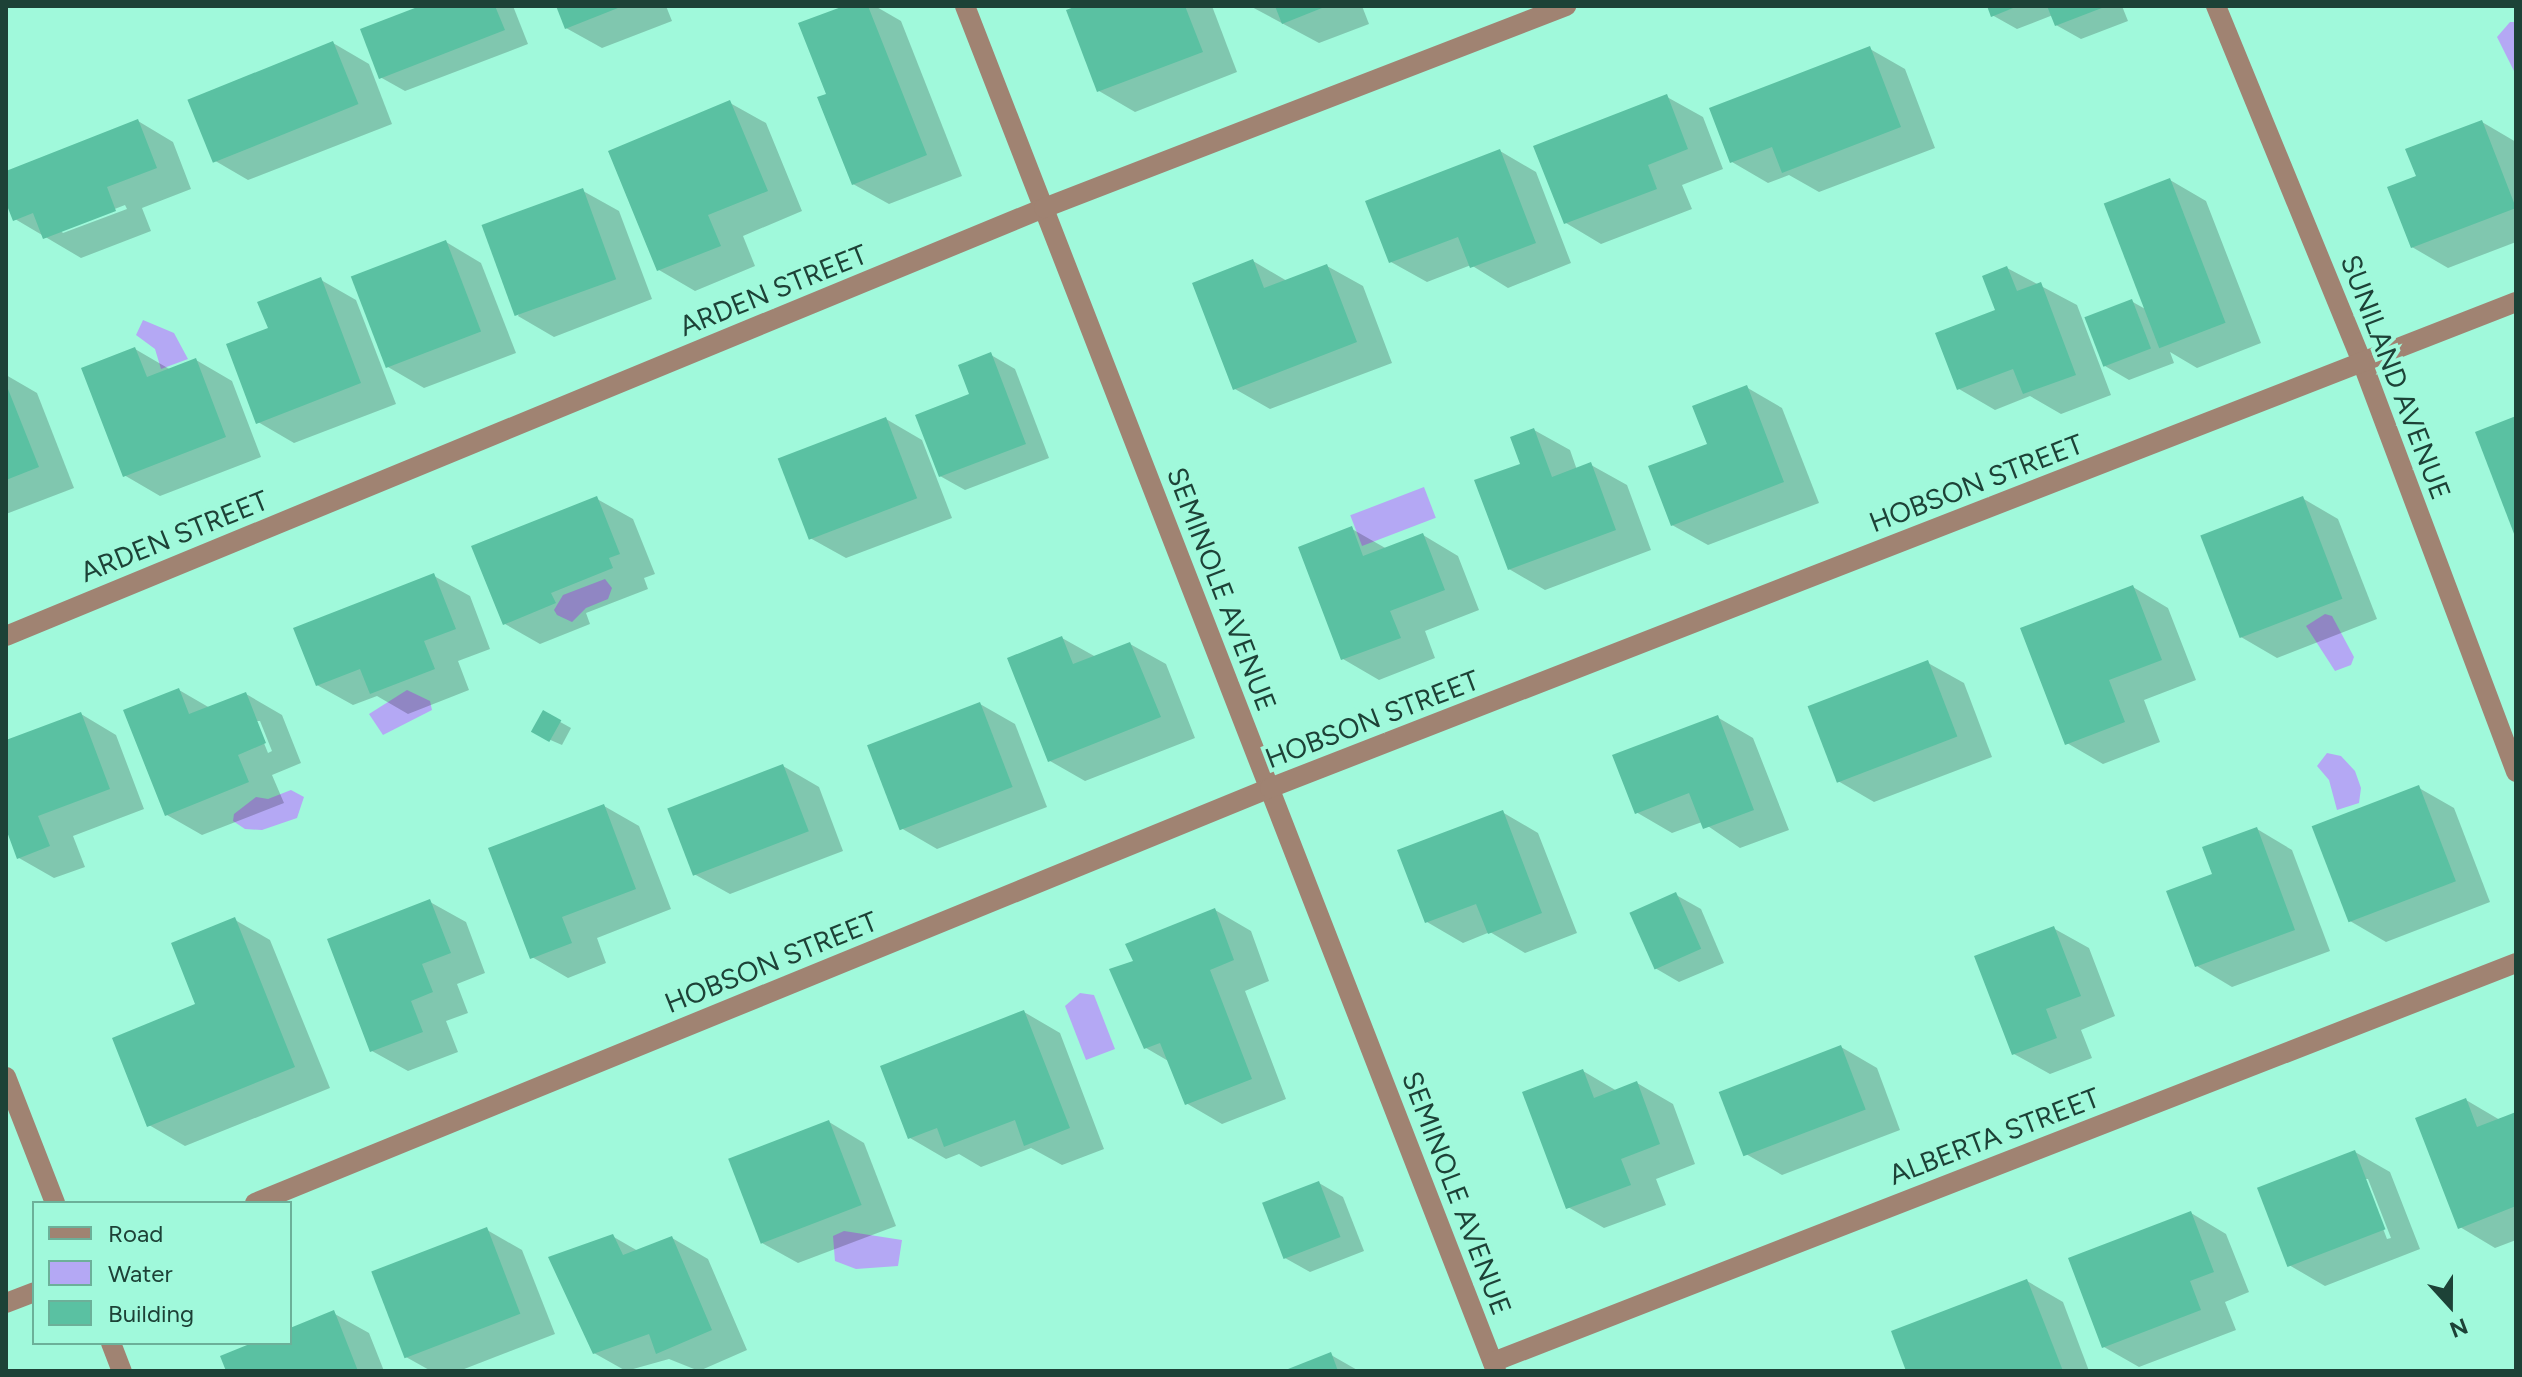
<!DOCTYPE html>
<html>
<head>
<meta charset="utf-8">
<style>
  body { margin:0 }
  #map { position:relative; width:2522px; height:1377px; overflow:hidden; background:#a0f9db; font-family:Figtree,sans-serif }
  div>[style] { position:absolute }
  .water>* { inset:0; background:#b4a8f4; transform-origin:0 0 }
  .shadow>* { inset:0; background:#0003 }
  .building>* { inset:0; background:#5ac1a2; transform-origin:0 0 }
  .minor>* { height:20px; margin:-10px; padding:0 10px; transform-origin:10px; border-radius:10px; background:#a08372 }
  span { translate:-50% -50%; white-space:nowrap; text-align:center; line-height:1.15; -webkit-text-stroke:8px #a0f9db; paint-order:stroke }
  .street-label { font-size:28px; color:#1d4237 }
  .frame { position:absolute; inset:0; border:8px solid #1d4237; pointer-events:none }
  .legend { position:absolute; left:32px; top:1201px; width:260px; height:144px; box-sizing:border-box; background:#a0f9db; border:2px solid #6cb099; margin:0; padding:10px 14px; list-style:none; font-size:24px; color:#1d4237 }
  .legend li { display:flex; align-items:center; gap:16px; height:40px }
  .legend b { width:40px; border:2px solid #6cb099 }
  .north { position:absolute; left:2410px; top:1265px; width:80px; height:80px; -webkit-text-stroke:6px #a0f9db; paint-order:stroke; rotate:159deg; font-size:22px; font-weight:700; line-height:32px; text-align:center; color:#1d4237 }
  .north::after { content:''; display:block; margin:auto; width:28px; height:36px; background:#1d4237; clip-path:polygon(50% 0,100% 100%,50% 72%,0 100%) }
</style>
</head>
<body>
<div id="map">
  <div class="water">
    <i style="clip-path:polygon(2510px 22px,2516px 22px,2516px 75px,2497px 37px)"></i>
    <i style="clip-path:polygon(143px 320px,174px 333px,188px 359px,161px 369px,155px 349px,136px 335px)"></i>
    <i style="left:1424px;top:487px;width:33px;height:79px;rotate:69deg"></i>
    <i style="clip-path:polygon(605px 579px,612px 588px,608px 599px,586px 608px,572px 622px,557px 615px,554px 610px,563px 595px)"></i>
    <i style="clip-path:polygon(2325px 614px,2332px 616px,2354px 657px,2351px 665px,2335px 671px,2306px 626px)"></i>
    <i style="clip-path:polygon(407px 690px,430px 701px,432px 710px,383px 735px,369px 714px)"></i>
    <i style="clip-path:polygon(2327px 753px,2341px 756px,2355px 771px,2361px 788px,2359px 803px,2337px 810px,2329px 780px,2317px 766px)"></i>
    <i style="clip-path:polygon(291px 790px,304px 797px,297px 818px,262px 830px,245px 829px,233px 821px,234px 814px,256px 797px,268px 799px)"></i>
    <i style="clip-path:polygon(1080px 993px,1094px 995px,1115px 1049px,1086px 1060px,1065px 1006px)"></i>
    <i style="clip-path:polygon(844px 1231px,902px 1240px,898px 1266px,856px 1269px,835px 1261px,833px 1236px)"></i>
  </div>
  <div class="shadow">
    <i style="clip-path:polygon(426px 6px,513px 6px,528px 44px,405px 91px,380px 77px)"></i>
    <i style="clip-path:polygon(558px 6px,666px 6px,672px 21px,602px 48px,566px 28px)"></i>
    <i style="clip-path:polygon(849px 6px,875px 6px,901px 21px,962px 176px,889px 204px,853px 184px)"></i>
    <i style="clip-path:polygon(1083px 6px,1212px 6px,1237px 72px,1135px 112px,1099px 91px)"></i>
    <i style="clip-path:polygon(1250px 6px,1362px 6px,1369px 24px,1319px 43px)"></i>
    <i style="clip-path:polygon(1989px 6px,2122px 6px,2128px 21px,2081px 39px,2056px 25px,2053px 15px,2017px 29px,1992px 15px)"></i>
    <i style="clip-path:polygon(333px 43px,369px 64px,392px 124px,248px 180px,212px 159px)"></i>
    <i style="clip-path:polygon(1870px 49px,1905px 69px,1935px 148px,1819px 192px,1789px 175px,1768px 183px,1732px 162px)"></i>
    <i style="clip-path:polygon(1667px 97px,1703px 117px,1723px 169px,1682px 185px,1692px 209px,1601px 244px,1566px 223px)"></i>
    <i style="clip-path:polygon(730px 103px,766px 123px,802px 211px,743px 236px,755px 266px,695px 291px,659px 270px)"></i>
    <i style="clip-path:polygon(evenodd,138px 121px,173px 142px,191px 189px,142px 208px,151px 231px,81px 258px,15px 219px,6px 197px,6px 173px,138px 121px,125px 205px,127px 209px,63px 233px,60px 230px,125px 205px)"></i>
    <i style="clip-path:polygon(2482px 122px,2516px 142px,2516px 242px,2448px 268px,2412px 247px,2418px 178px)"></i>
    <i style="clip-path:polygon(1500px 151px,1536px 172px,1571px 263px,1508px 288px,1471px 265px,1427px 282px,1391px 262px)"></i>
    <i style="clip-path:polygon(2170px 180px,2206px 201px,2261px 343px,2197px 368px,2170px 352px,2174px 363px,2129px 380px,2105px 366px,2131px 301px,2147px 310px)"></i>
    <i style="clip-path:polygon(583px 191px,619px 211px,652px 299px,554px 337px,518px 316px)"></i>
    <i style="clip-path:polygon(446px 242px,481px 263px,516px 353px,424px 388px,388px 367px)"></i>
    <i style="clip-path:polygon(1253px 261px,1287px 281px,1327px 266px,1363px 286px,1392px 363px,1270px 409px,1235px 389px)"></i>
    <i style="clip-path:polygon(2007px 268px,2077px 305px,2111px 395px,2061px 414px,2030px 396px,1995px 410px,1959px 389px,1997px 312px)"></i>
    <i style="clip-path:polygon(321px 280px,356px 300px,396px 404px,294px 443px,258px 422px)"></i>
    <i style="clip-path:polygon(135px 349px,171px 370px,196px 360px,232px 381px,261px 457px,160px 496px,124px 475px)"></i>
    <i style="clip-path:polygon(991px 355px,1015px 369px,1049px 458px,965px 490px,940px 476px)"></i>
    <i style="clip-path:polygon(6px 375px,37px 393px,74px 488px,6px 514px)"></i>
    <i style="clip-path:polygon(1746px 387px,1782px 408px,1819px 503px,1708px 545px,1672px 525px)"></i>
    <i style="clip-path:polygon(886px 419px,922px 440px,952px 518px,846px 558px,810px 538px)"></i>
    <i style="clip-path:polygon(1534px 430px,1570px 450px,1577px 470px,1591px 465px,1627px 485px,1651px 550px,1545px 590px,1509px 569px,1522px 465px)"></i>
    <i style="clip-path:polygon(2302px 498px,2338px 519px,2377px 619px,2277px 658px,2241px 637px)"></i>
    <i style="clip-path:polygon(597px 499px,633px 519px,655px 574px,644px 578px,648px 589px,586px 613px,590px 624px,540px 644px,505px 624px)"></i>
    <i style="clip-path:polygon(1352px 529px,1387px 549px,1423px 535px,1458px 556px,1479px 610px,1425px 631px,1435px 658px,1379px 680px,1343px 659px)"></i>
    <i style="clip-path:polygon(434px 576px,470px 596px,490px 649px,458px 661px,469px 690px,408px 714px,377px 696px,353px 705px,317px 685px)"></i>
    <i style="clip-path:polygon(2133px 587px,2168px 608px,2196px 680px,2144px 700px,2160px 742px,2103px 764px,2067px 743px)"></i>
    <i style="clip-path:polygon(1062px 638px,1096px 657px,1130px 644px,1166px 664px,1195px 738px,1085px 781px,1050px 761px)"></i>
    <i style="clip-path:polygon(1928px 663px,1964px 683px,1992px 757px,1874px 802px,1838px 781px)"></i>
    <i style="clip-path:polygon(evenodd,179px 690px,210px 708px,246px 694px,282px 715px,301px 763px,272px 775px,284px 803px,202px 835px,167px 815px,179px 690px,255px 721px,260px 721px,272px 751px,268px 753px,255px 721px)"></i>
    <i style="clip-path:polygon(980px 704px,1015px 724px,1047px 807px,937px 849px,901px 828px)"></i>
    <i style="clip-path:polygon(544px 713px,571px 728px,562px 745px,546px 738px)"></i>
    <i style="clip-path:polygon(81px 714px,116px 735px,144px 809px,73px 836px,85px 867px,54px 878px,19px 858px,6px 824px,6px 742px)"></i>
    <i style="clip-path:polygon(1717px 717px,1753px 738px,1789px 830px,1740px 848px,1702px 822px,1672px 833px,1636px 812px)"></i>
    <i style="clip-path:polygon(783px 766px,819px 787px,843px 851px,730px 894px,694px 874px)"></i>
    <i style="clip-path:polygon(2419px 788px,2454px 808px,2490px 902px,2386px 942px,2350px 921px)"></i>
    <i style="clip-path:polygon(604px 806px,639px 826px,671px 909px,597px 938px,606px 963px,568px 978px,532px 957px)"></i>
    <i style="clip-path:polygon(1502px 812px,1538px 833px,1577px 933px,1525px 953px,1490px 932px,1463px 943px,1427px 922px)"></i>
    <i style="clip-path:polygon(2257px 829px,2292px 850px,2330px 951px,2232px 987px,2197px 966px)"></i>
    <i style="clip-path:polygon(1676px 895px,1701px 909px,1724px 963px,1679px 982px,1655px 968px)"></i>
    <i style="clip-path:polygon(430px 902px,466px 922px,485px 973px,457px 984px,468px 1013px,446px 1021px,458px 1052px,408px 1071px,372px 1051px)"></i>
    <i style="clip-path:polygon(1215px 910px,1251px 931px,1269px 981px,1245px 991px,1286px 1099px,1222px 1124px,1186px 1103px,1170px 1062px,1146px 1048px,1135px 962px)"></i>
    <i style="clip-path:polygon(235px 920px,270px 940px,330px 1088px,185px 1146px,149px 1125px)"></i>
    <i style="clip-path:polygon(2053px 928px,2089px 948px,2115px 1016px,2081px 1030px,2092px 1058px,2050px 1074px,2014px 1054px)"></i>
    <i style="clip-path:polygon(1024px 1012px,1060px 1033px,1104px 1149px,1062px 1165px,1031px 1148px,981px 1167px,959px 1154px,946px 1159px,910px 1138px)"></i>
    <i style="clip-path:polygon(1841px 1047px,1877px 1068px,1900px 1130px,1782px 1175px,1746px 1154px)"></i>
    <i style="clip-path:polygon(1583px 1071px,1617px 1091px,1637px 1083px,1673px 1104px,1695px 1164px,1656px 1179px,1666px 1205px,1604px 1228px,1568px 1207px)"></i>
    <i style="clip-path:polygon(2466px 1100px,2500px 1120px,2516px 1114px,2516px 1240px,2495px 1248px,2460px 1227px)"></i>
    <i style="clip-path:polygon(829px 1122px,864px 1143px,896px 1226px,798px 1263px,762px 1243px)"></i>
    <i style="clip-path:polygon(evenodd,2355px 1152px,2390px 1172px,2420px 1249px,2325px 1286px,2289px 1265px,2355px 1152px,2364px 1179px,2368px 1179px,2391px 1238px,2387px 1239px,2364px 1179px)"></i>
    <i style="clip-path:polygon(1319px 1183px,1343px 1197px,1364px 1251px,1310px 1272px,1285px 1258px)"></i>
    <i style="clip-path:polygon(2191px 1213px,2226px 1234px,2249px 1292px,2225px 1302px,2236px 1330px,2139px 1367px,2104px 1347px)"></i>
    <i style="clip-path:polygon(487px 1230px,522px 1250px,555px 1334px,459px 1371px,431px 1371px,406px 1357px)"></i>
    <i style="clip-path:polygon(612px 1236px,638px 1251px,672px 1238px,708px 1259px,747px 1350px,699px 1371px,669px 1359px,626px 1371px,594px 1353px)"></i>
    <i style="clip-path:polygon(2027px 1281px,2063px 1302px,2089px 1371px,1908px 1371px)"></i>
    <i style="clip-path:polygon(333px 1313px,369px 1333px,384px 1371px,228px 1371px,258px 1343px,290px 1343px,290px 1330px)"></i>
    <i style="clip-path:polygon(1331px 1355px,1359px 1371px,1288px 1371px)"></i>
  </div>
  <div class="building">
    <i style="clip-path:polygon(420px 6px,495px 6px,505px 30px,379px 79px,360px 29px)"></i>
    <i style="clip-path:polygon(556px 6px,623px 6px,565px 29px)"></i>
    <i style="clip-path:polygon(844px 6px,868px 6px,927px 155px,852px 185px,817px 97px,826px 94px,798px 23px)"></i>
    <i style="clip-path:polygon(1077px 6px,1185px 6px,1203px 52px,1097px 92px,1066px 10px)"></i>
    <i style="clip-path:polygon(1275px 6px,1327px 6px,1282px 24px)"></i>
    <i style="clip-path:polygon(1987px 6px,2018px 6px,1991px 17px)"></i>
    <i style="clip-path:polygon(2047px 6px,2107px 6px,2055px 26px)"></i>
    <i style="left:333px;top:41px;width:68px;height:157px;rotate:68deg"></i>
    <i style="clip-path:polygon(1870px 46px,1901px 127px,1782px 173px,1772px 147px,1730px 163px,1709px 108px)"></i>
    <i style="clip-path:polygon(1667px 94px,1688px 149px,1648px 165px,1657px 189px,1564px 224px,1533px 146px)"></i>
    <i style="clip-path:polygon(730px 100px,768px 191px,708px 215px,721px 246px,657px 271px,608px 151px)"></i>
    <i style="clip-path:polygon(138px 119px,157px 168px,107px 187px,116px 211px,43px 239px,33px 213px,13px 221px,6px 203px,6px 171px)"></i>
    <i style="clip-path:polygon(2482px 120px,2516px 208px,2411px 248px,2387px 187px,2416px 176px,2405px 149px)"></i>
    <i style="clip-path:polygon(1500px 149px,1536px 243px,1470px 268px,1458px 237px,1389px 263px,1365px 201px)"></i>
    <i style="left:2170px;top:178px;width:155px;height:71px;rotate:69deg"></i>
    <i style="left:583px;top:188px;width:97px;height:108px;rotate:70deg"></i>
    <i style="left:446px;top:240px;width:98px;height:102px;rotate:69deg"></i>
    <i style="clip-path:polygon(1253px 259px,1264px 288px,1327px 264px,1357px 342px,1233px 390px,1192px 283px)"></i>
    <i style="clip-path:polygon(2007px 266px,2017px 291px,2041px 282px,2076px 375px,2023px 394px,2013px 369px,1957px 390px,1935px 333px,1995px 310px,1982px 276px)"></i>
    <i style="clip-path:polygon(321px 277px,361px 383px,256px 424px,226px 344px,268px 328px,257px 302px)"></i>
    <i style="left:2132px;top:299px;width:53px;height:51px;rotate:69deg"></i>
    <i style="clip-path:polygon(135px 347px,147px 377px,196px 358px,226px 437px,123px 477px,81px 368px)"></i>
    <i style="clip-path:polygon(991px 352px,1026px 444px,939px 477px,915px 415px,969px 394px,958px 365px)"></i>
    <i style="clip-path:polygon(6px 384px,39px 467px,6px 480px)"></i>
    <i style="clip-path:polygon(1747px 385px,1784px 482px,1671px 526px,1648px 466px,1707px 444px,1692px 406px)"></i>
    <i style="clip-path:polygon(2516px 416px,2516px 539px,2475px 432px)"></i>
    <i style="left:886px;top:417px;width:87px;height:116px;rotate:69deg"></i>
    <i style="clip-path:polygon(1534px 428px,1552px 477px,1591px 462px,1616px 530px,1508px 570px,1474px 480px,1520px 464px,1510px 437px)"></i>
    <i style="clip-path:polygon(597px 496px,620px 554px,609px 558px,613px 568px,551px 593px,556px 603px,503px 625px,471px 546px)"></i>
    <i style="left:2303px;top:496px;width:110px;height:110px;rotate:69deg"></i>
    <i style="clip-path:polygon(1352px 526px,1363px 556px,1423px 533px,1445px 590px,1390px 611px,1401px 638px,1341px 660px,1298px 547px)"></i>
    <i style="clip-path:polygon(434px 573px,456px 629px,424px 641px,435px 669px,370px 694px,360px 669px,316px 686px,293px 628px)"></i>
    <i style="clip-path:polygon(2133px 585px,2162px 660px,2109px 680px,2125px 722px,2065px 745px,2020px 628px)"></i>
    <i style="clip-path:polygon(1062px 636px,1073px 664px,1130px 642px,1161px 717px,1048px 762px,1007px 658px)"></i>
    <i style="left:1928px;top:660px;width:82px;height:129px;rotate:69deg"></i>
    <i style="clip-path:polygon(179px 688px,189px 714px,246px 692px,266px 743px,238px 755px,249px 782px,165px 816px,123px 710px)"></i>
    <i style="left:980px;top:702px;width:91px;height:121px;rotate:69deg"></i>
    <i style="left:543px;top:710px;width:21px;height:25px;rotate:29deg"></i>
    <i style="clip-path:polygon(81px 712px,110px 789px,38px 816px,50px 846px,17px 859px,6px 829px,6px 740px)"></i>
    <i style="clip-path:polygon(1718px 715px,1754px 810px,1703px 829px,1689px 793px,1635px 814px,1612px 755px)"></i>
    <i style="left:783px;top:764px;width:72px;height:124px;rotate:69deg"></i>
    <i style="left:2419px;top:785px;width:103px;height:115px;rotate:69deg"></i>
    <i style="clip-path:polygon(604px 804px,636px 889px,562px 917px,572px 943px,530px 959px,488px 848px)"></i>
    <i style="clip-path:polygon(1503px 810px,1542px 913px,1488px 934px,1476px 904px,1425px 923px,1397px 850px)"></i>
    <i style="clip-path:polygon(2257px 827px,2295px 930px,2195px 967px,2166px 891px,2212px 874px,2202px 847px)"></i>
    <i style="left:1676px;top:892px;width:62px;height:51px;rotate:66deg"></i>
    <i style="clip-path:polygon(430px 899px,451px 953px,422px 964px,433px 992px,411px 1001px,423px 1032px,370px 1052px,327px 939px)"></i>
    <i style="clip-path:polygon(1215px 908px,1234px 960px,1210px 970px,1252px 1079px,1185px 1105px,1160px 1043px,1144px 1049px,1109px 969px,1133px 961px,1125px 944px)"></i>
    <i style="clip-path:polygon(235px 917px,295px 1067px,147px 1127px,112px 1038px,195px 1004px,171px 943px)"></i>
    <i style="clip-path:polygon(2054px 926px,2081px 996px,2046px 1009px,2057px 1038px,2012px 1055px,1974px 956px)"></i>
    <i style="clip-path:polygon(1024px 1010px,1070px 1128px,1024px 1146px,1015px 1120px,944px 1147px,937px 1128px,908px 1139px,880px 1066px)"></i>
    <i style="left:1841px;top:1045px;width:69px;height:131px;rotate:69deg"></i>
    <i style="clip-path:polygon(1583px 1069px,1594px 1098px,1637px 1081px,1660px 1144px,1621px 1159px,1631px 1185px,1566px 1209px,1522px 1092px)"></i>
    <i style="clip-path:polygon(2466px 1098px,2477px 1127px,2516px 1112px,2516px 1206px,2458px 1229px,2415px 1118px)"></i>
    <i style="left:829px;top:1120px;width:91px;height:108px;rotate:69deg"></i>
    <i style="left:2355px;top:1150px;width:85px;height:105px;rotate:69deg"></i>
    <i style="left:1319px;top:1181px;width:60px;height:61px;rotate:69deg"></i>
    <i style="clip-path:polygon(2191px 1211px,2214px 1272px,2190px 1281px,2201px 1310px,2102px 1348px,2068px 1258px)"></i>
    <i style="left:487px;top:1227px;width:93px;height:124px;rotate:69deg"></i>
    <i style="clip-path:polygon(613px 1234px,623px 1255px,672px 1236px,712px 1330px,656px 1354px,649px 1334px,593px 1354px,548px 1257px)"></i>
    <i style="clip-path:polygon(2027px 1279px,2063px 1371px,1906px 1371px,1891px 1331px)"></i>
    <i style="clip-path:polygon(334px 1310px,358px 1371px,226px 1371px,220px 1356px,252px 1343px,290px 1343px,290px 1328px)"></i>
    <i style="clip-path:polygon(1331px 1352px,1338px 1371px,1283px 1371px)"></i>
  </div>
  <div class="minor">
    <i style="left:965px;top:6px;width:1465px;rotate:68.74deg"></i>
    <i style="left:2216px;top:6px;width:385px;rotate:67.7deg"></i>
    <i style="left:2362px;top:362px;width:438px;rotate:69.4deg"></i>
    <i style="left:6px;top:636px;width:1123px;rotate:-22.41deg"></i>
    <i style="left:1044px;top:208px;width:560px;rotate:-21.16deg"></i>
    <i style="left:6px;top:1077px;width:135px;rotate:68.7deg"></i>
    <i style="left:255px;top:1203px;width:1097px;rotate:-22.24deg"></i>
    <i style="left:1270px;top:788px;width:1337px;rotate:-21.31deg"></i>
    <i style="left:6px;top:1303px;width:30px;rotate:-21deg"></i>
    <i style="left:111px;top:1343px;width:30px;rotate:69deg"></i>
    <i style="left:1493px;top:1362px;width:1098px;rotate:-21.31deg"></i>
  </div>
  <div class="street-label">
    <span style="left:773px;top:290px;rotate:-22deg">ARDEN STREET</span>
    <span style="left:2396px;top:377px;rotate:69deg">SUNILAND AVENUE</span>
    <span style="left:1976px;top:483px;rotate:-21deg">HOBSON STREET</span>
    <span style="left:174px;top:536px;rotate:-22deg">ARDEN STREET</span>
    <span style="left:1222px;top:589px;rotate:69deg">SEMINOLE AVENUE</span>
    <span style="left:1372px;top:719px;rotate:-21deg">HOBSON STREET</span>
    <span style="left:771px;top:962px;rotate:-22deg">HOBSON STREET</span>
    <span style="left:1994px;top:1136px;rotate:-21deg">ALBERTA STREET</span>
    <span style="left:1457px;top:1193px;rotate:69deg">SEMINOLE AVENUE</span>
  </div>
  <div class="frame"></div>
  <ul class="legend">
  <li><b style="height:10px;background:#a08372"></b>Road</li>
  <li><b style="height:22px;background:#b4a8f4"></b>Water</li>
  <li><b style="height:22px;background:#5ac1a2"></b>Building</li>
  </ul>
  <div class="north">N</div>
</div>
</body>
</html>
